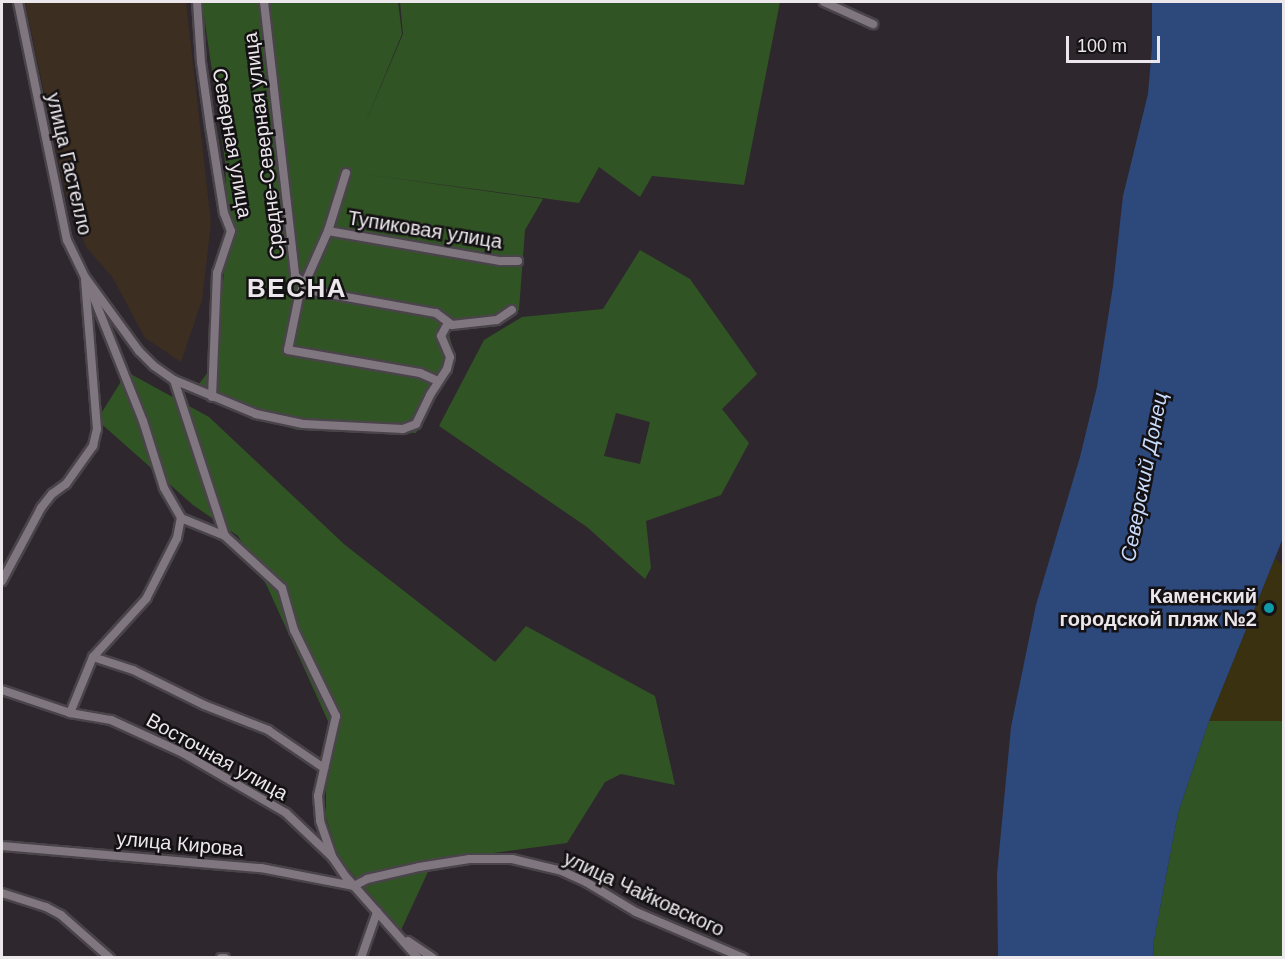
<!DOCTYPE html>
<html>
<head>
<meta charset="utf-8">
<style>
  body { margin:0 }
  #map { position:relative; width:1285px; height:959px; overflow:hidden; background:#2e272e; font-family:Arial,sans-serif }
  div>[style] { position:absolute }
  .industrial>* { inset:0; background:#3c2e21 }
  .green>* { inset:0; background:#315424 }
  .sand>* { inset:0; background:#393110 }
  .water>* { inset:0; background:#2d497c }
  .roads { filter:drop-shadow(2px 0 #494449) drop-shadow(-2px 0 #494449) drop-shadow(0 2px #494449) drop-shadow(0 -2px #494449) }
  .minor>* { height:8px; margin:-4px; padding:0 4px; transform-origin:4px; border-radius:4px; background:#80767f }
  .dots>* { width:16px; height:16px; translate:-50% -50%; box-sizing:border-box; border:3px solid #141114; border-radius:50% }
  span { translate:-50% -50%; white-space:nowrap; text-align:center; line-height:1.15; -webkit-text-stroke:5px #141114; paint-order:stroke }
  .street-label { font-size:20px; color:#ece7eb }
  .poi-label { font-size:20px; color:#ece7eb; font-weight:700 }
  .right { translate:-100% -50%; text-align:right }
  .water-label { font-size:21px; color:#c9dcfc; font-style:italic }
  .district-label { font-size:26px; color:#ece7eb; font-weight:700; letter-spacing:1.5px }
  .frame { position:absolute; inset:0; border:3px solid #ece7eb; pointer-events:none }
  .scale { position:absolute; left:1066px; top:36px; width:94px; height:27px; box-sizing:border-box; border:3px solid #ece7eb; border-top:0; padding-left:8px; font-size:18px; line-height:21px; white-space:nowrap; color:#ece7eb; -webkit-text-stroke:4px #141114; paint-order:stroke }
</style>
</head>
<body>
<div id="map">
  <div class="industrial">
    <i style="clip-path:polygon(25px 2px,186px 2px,211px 223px,202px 300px,181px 362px,145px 338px,113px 278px,86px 247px,65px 191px)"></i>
  </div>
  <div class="green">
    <i style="clip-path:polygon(202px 2px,398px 2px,402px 34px,364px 126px,403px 34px,400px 2px,780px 2px,744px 185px,652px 176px,640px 197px,599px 167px,579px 203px,364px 174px,543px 199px,525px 230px,519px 310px,494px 327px,448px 328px,455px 362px,416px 433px,297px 430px,191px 394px,213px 366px,228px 239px,225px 161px)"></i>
    <i style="clip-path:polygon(evenodd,640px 250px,690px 279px,757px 374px,722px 409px,749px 443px,721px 495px,646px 521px,651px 568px,645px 579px,587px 527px,439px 426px,484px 340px,522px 317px,603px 309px,640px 250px,616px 413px,650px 422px,640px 464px,604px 456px,616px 413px)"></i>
    <i style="clip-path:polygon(127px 372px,209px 417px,345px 545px,495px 662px,526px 626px,655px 696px,675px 785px,621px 774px,605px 782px,567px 843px,433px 861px,401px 930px,339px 858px,326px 817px,326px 789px,336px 739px,267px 586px,238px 536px,193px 505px,97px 420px)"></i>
    <i style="clip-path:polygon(1209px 721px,1283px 721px,1283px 957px,1153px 958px,1154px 940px,1178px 813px)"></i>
  </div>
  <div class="sand">
    <i style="clip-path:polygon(1275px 558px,1284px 567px,1283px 721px,1209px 721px)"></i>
  </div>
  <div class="water">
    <i style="clip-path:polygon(1152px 2px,1283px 2px,1283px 538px,1209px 721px,1178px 813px,1154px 940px,1153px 957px,998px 957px,997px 874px,1011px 727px,1036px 605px,1080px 457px,1097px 387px,1113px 286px,1123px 196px,1148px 94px,1152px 47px)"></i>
  </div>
  <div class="roads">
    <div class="minor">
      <i style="left:18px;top:2px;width:243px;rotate:78.4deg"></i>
      <i style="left:67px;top:240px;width:41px;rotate:64.1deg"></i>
      <i style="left:85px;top:277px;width:92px;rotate:53.9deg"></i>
      <i style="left:139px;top:351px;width:21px;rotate:45deg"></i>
      <i style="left:154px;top:366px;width:24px;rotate:35deg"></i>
      <i style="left:174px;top:380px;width:89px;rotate:22.5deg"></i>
      <i style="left:256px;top:414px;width:48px;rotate:12deg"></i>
      <i style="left:303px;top:424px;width:100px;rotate:2.9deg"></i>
      <i style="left:403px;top:429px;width:14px;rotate:-21deg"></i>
      <i style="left:416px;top:424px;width:32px;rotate:-64deg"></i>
      <i style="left:430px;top:395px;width:31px;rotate:-57deg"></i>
      <i style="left:447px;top:369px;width:12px;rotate:-76deg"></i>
      <i style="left:450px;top:357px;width:23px;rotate:-113deg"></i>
      <i style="left:441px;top:336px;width:15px;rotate:-62deg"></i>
      <i style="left:197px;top:2px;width:60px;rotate:86.2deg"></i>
      <i style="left:201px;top:62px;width:65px;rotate:82deg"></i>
      <i style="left:210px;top:126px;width:88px;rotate:80.9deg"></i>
      <i style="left:224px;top:213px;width:19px;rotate:69deg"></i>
      <i style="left:231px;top:231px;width:44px;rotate:108.4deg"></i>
      <i style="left:217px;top:273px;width:124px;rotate:92.3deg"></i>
      <i style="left:264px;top:2px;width:276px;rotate:83.5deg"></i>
      <i style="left:295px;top:276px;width:11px;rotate:38deg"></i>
      <i style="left:824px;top:2px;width:54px;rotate:24.2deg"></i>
      <i style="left:346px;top:173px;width:61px;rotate:107.2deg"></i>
      <i style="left:328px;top:231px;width:71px;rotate:114deg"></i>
      <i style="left:299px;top:296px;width:55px;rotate:101.5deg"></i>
      <i style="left:288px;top:350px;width:134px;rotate:9.9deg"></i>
      <i style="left:420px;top:373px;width:20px;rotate:24deg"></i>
      <i style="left:328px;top:231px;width:175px;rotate:9.9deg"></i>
      <i style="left:500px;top:261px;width:18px"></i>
      <i style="left:90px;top:288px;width:143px;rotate:68.3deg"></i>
      <i style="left:143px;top:421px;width:70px;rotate:72.6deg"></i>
      <i style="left:164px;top:488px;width:34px;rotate:60deg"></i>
      <i style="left:302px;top:289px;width:136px;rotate:10.2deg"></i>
      <i style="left:436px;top:313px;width:20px;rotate:37deg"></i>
      <i style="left:452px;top:325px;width:45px;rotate:-6.3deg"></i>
      <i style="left:497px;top:320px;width:18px;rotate:-34deg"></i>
      <i style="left:174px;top:380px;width:164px;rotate:71.9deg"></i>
      <i style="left:181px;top:518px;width:48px;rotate:22.2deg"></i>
      <i style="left:225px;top:536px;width:77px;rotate:42.4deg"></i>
      <i style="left:282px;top:588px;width:44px;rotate:74.1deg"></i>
      <i style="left:294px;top:630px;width:96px;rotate:64deg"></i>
      <i style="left:336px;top:716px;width:82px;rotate:102.7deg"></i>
      <i style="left:318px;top:796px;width:25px;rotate:85deg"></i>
      <i style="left:320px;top:821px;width:39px;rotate:71deg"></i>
      <i style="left:333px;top:858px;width:23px;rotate:56deg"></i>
      <i style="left:346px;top:877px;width:108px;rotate:48.4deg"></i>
      <i style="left:2px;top:581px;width:83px;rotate:-61.9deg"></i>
      <i style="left:41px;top:508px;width:18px;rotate:-52deg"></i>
      <i style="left:52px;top:494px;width:17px;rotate:-36deg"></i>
      <i style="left:66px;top:484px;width:47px;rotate:-54.6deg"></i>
      <i style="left:93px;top:446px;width:17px;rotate:-77deg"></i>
      <i style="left:97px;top:429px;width:150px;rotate:-94.6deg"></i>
      <i style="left:93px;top:657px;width:42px;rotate:18deg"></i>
      <i style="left:133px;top:670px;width:79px;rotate:26.2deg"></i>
      <i style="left:204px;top:705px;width:69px;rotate:21.3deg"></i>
      <i style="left:268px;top:730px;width:68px;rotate:34.2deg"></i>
      <i style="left:2px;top:690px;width:72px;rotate:18.7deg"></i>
      <i style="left:70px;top:713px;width:42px;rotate:9.7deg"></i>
      <i style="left:111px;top:720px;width:79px;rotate:24.6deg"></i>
      <i style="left:183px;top:753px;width:119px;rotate:30.2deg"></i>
      <i style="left:286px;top:813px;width:64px;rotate:43.7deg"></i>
      <i style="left:70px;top:713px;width:61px;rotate:-67.7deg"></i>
      <i style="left:93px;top:657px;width:79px;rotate:-47.6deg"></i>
      <i style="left:146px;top:599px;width:68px;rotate:-63.1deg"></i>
      <i style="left:177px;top:538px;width:20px;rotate:-79deg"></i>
      <i style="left:2px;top:846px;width:260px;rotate:4.9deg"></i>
      <i style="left:261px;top:868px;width:95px;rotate:11deg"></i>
      <i style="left:354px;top:886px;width:15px;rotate:-28deg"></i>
      <i style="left:367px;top:879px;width:53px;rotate:-13deg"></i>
      <i style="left:419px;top:867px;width:51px;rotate:-9.1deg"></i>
      <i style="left:469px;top:859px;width:43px"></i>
      <i style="left:512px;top:859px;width:51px;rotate:13.5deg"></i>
      <i style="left:562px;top:871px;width:26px;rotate:25deg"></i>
      <i style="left:586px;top:882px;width:58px;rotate:31deg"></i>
      <i style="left:636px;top:912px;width:117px;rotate:23.1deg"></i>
      <i style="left:2px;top:893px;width:46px;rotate:17.7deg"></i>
      <i style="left:46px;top:907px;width:17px;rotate:28deg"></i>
      <i style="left:61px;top:915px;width:65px;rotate:41.3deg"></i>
      <i style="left:408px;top:941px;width:30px;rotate:34deg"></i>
      <i style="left:221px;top:958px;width:4px"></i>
      <i style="left:361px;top:958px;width:49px;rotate:-70.8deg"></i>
    </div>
  </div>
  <div class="dots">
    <i style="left:1269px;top:608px;background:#0f9aa8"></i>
  </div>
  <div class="street-label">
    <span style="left:232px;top:143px;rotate:80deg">Северная улица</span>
    <span style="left:264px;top:146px;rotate:-97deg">Средне-Северная улица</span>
    <span style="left:69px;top:164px;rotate:77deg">улица Гастелло</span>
    <span style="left:425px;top:230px;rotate:9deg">Тупиковая улица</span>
    <span style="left:217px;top:757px;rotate:29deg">Восточная улица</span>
    <span style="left:180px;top:844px;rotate:5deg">улица Кирова</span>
    <span style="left:644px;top:894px;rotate:25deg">улица Чайковского</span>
  </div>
  <div class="poi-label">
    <span class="right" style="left:1257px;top:608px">Каменский<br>городской пляж №2</span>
  </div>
  <div class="water-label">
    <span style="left:1144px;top:477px;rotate:-79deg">Северский Донец</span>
  </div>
  <div class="district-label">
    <span style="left:297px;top:289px">ВЕСНА</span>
  </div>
  <div class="frame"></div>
  <div class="scale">100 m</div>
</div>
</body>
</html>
